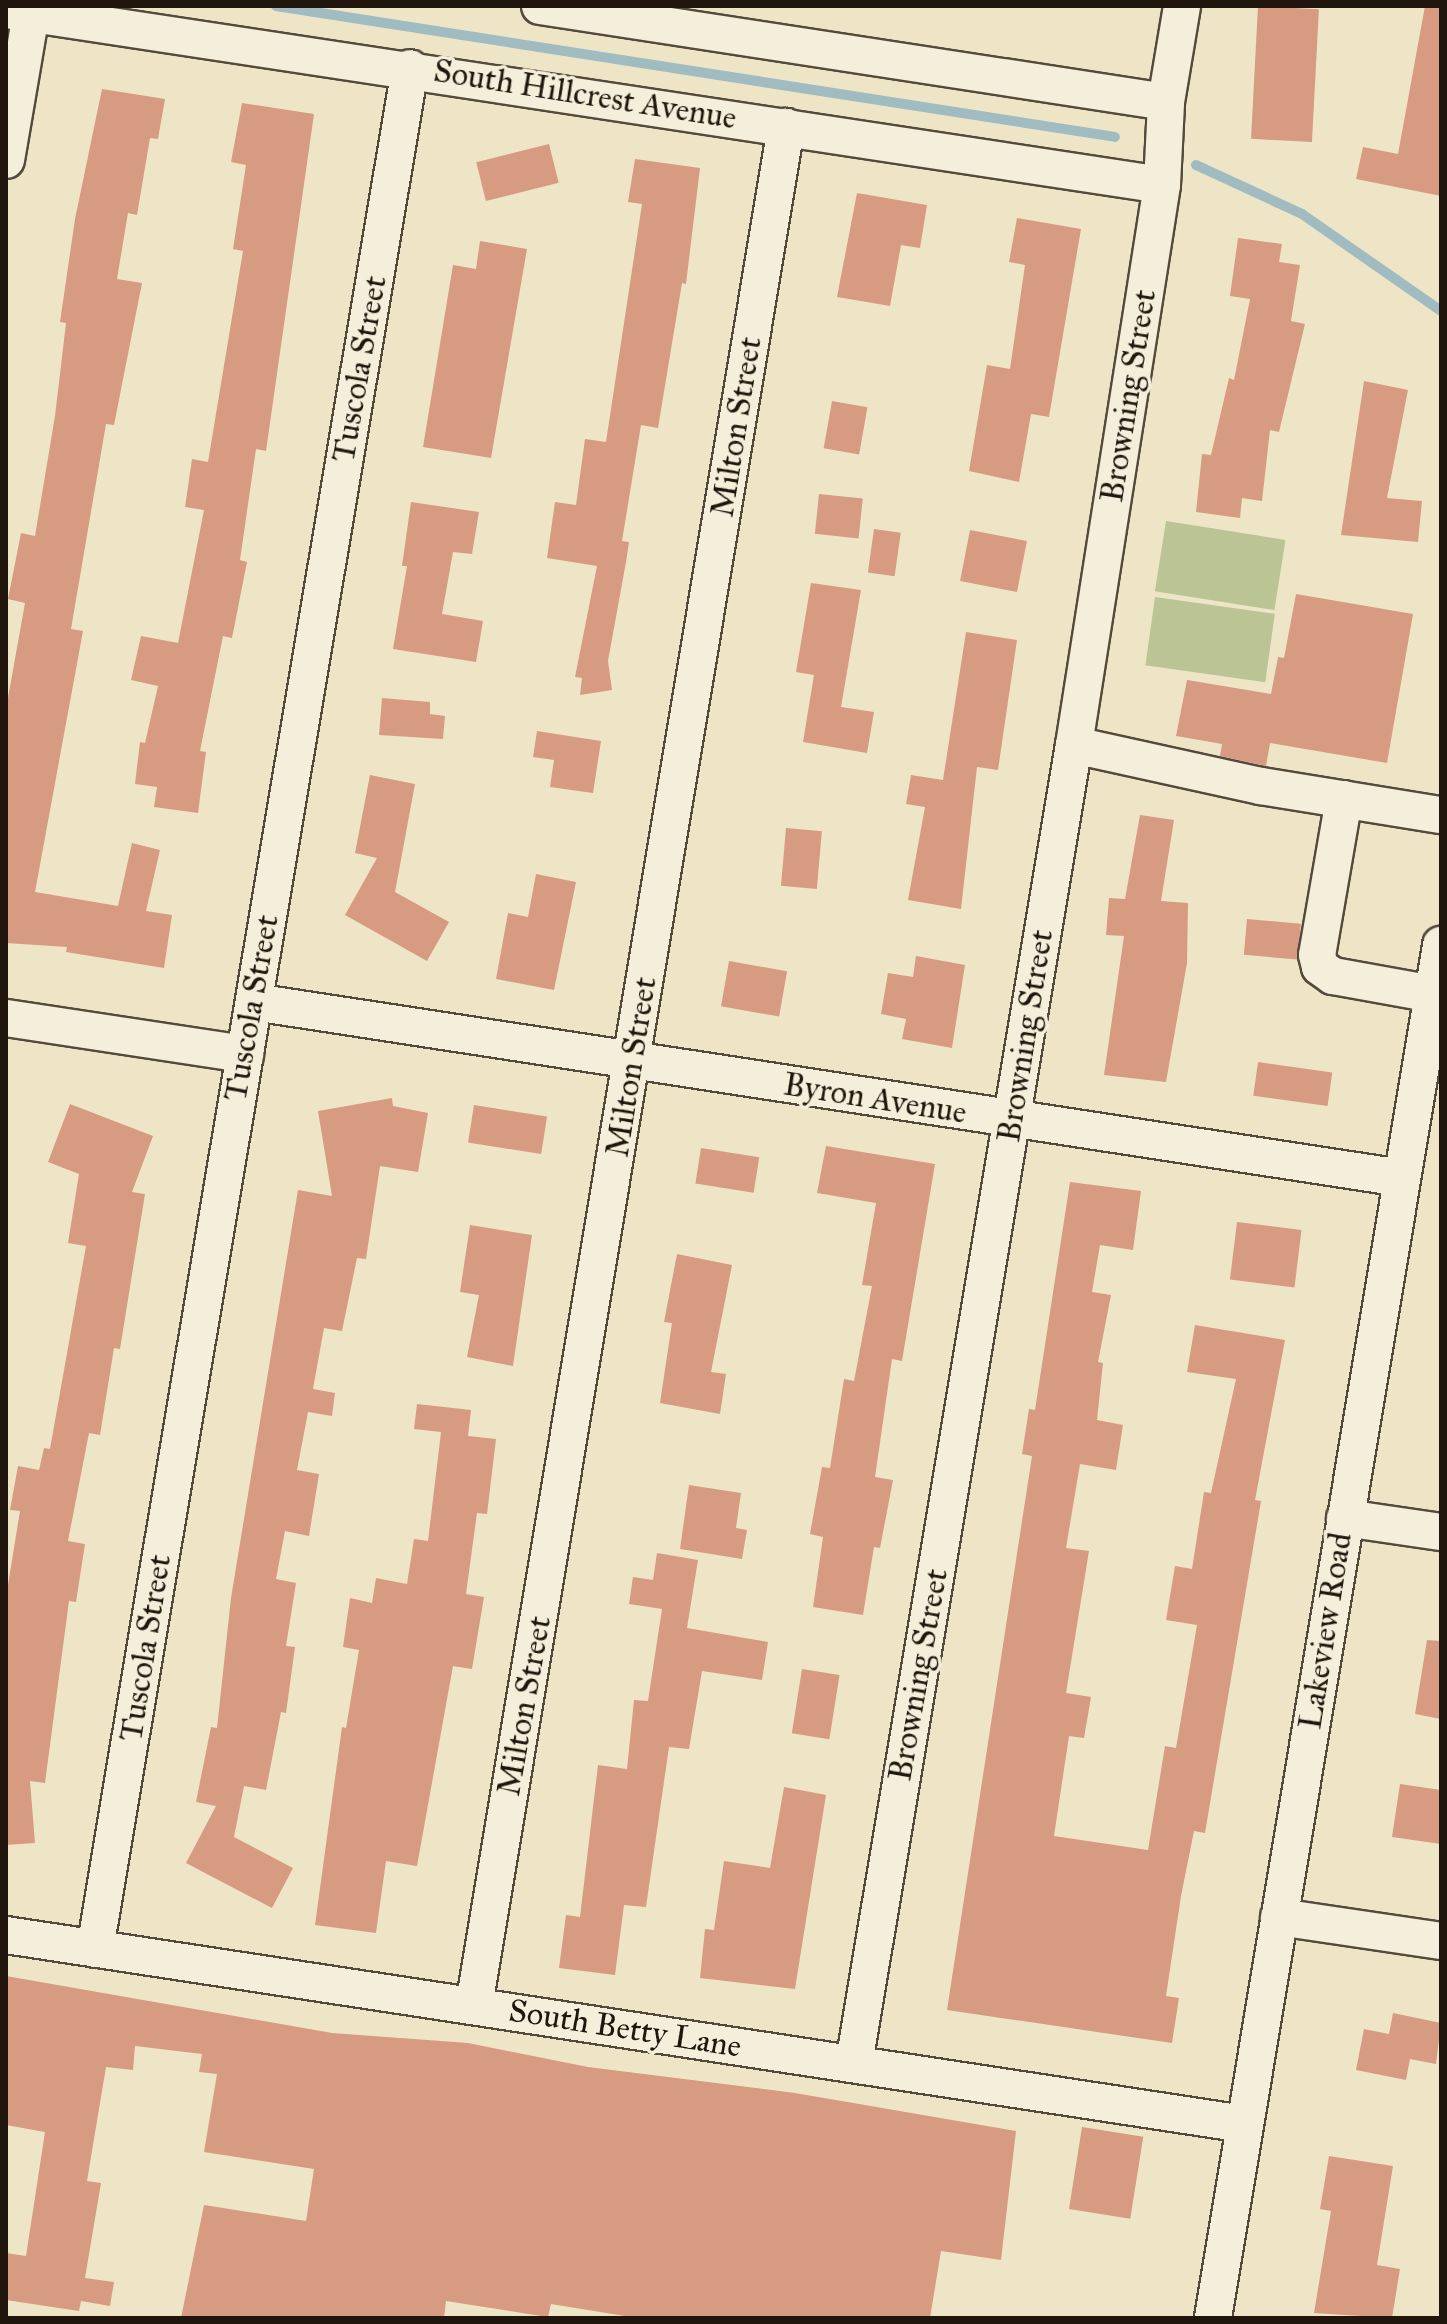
<!DOCTYPE html>
<html>
<head>
<meta charset="utf-8">
<style>
  body { margin:0 }
  #map { position:relative; width:1447px; height:2324px; overflow:hidden; background:#eee5c6; font-family:"IM FELL Great Primer",serif }
  div>[style] { position:absolute }
  .green>* { inset:0; background:#bac494; transform-origin:0 0 }
  .stream>* { height:10px; margin:-5px; padding:0 5px; transform-origin:5px; border-radius:5px; background:#a0bcc1 }
  .building>* { inset:0; background:#d79b81; transform-origin:0 0 }
  .roads { filter:drop-shadow(2px 0 #544a3c) drop-shadow(-2px 0 #544a3c) drop-shadow(0 2px #544a3c) drop-shadow(0 -2px #544a3c) }
  .minor>* { height:36px; margin:-18px; padding:0 18px; transform-origin:18px; border-radius:18px; background:#f4eeda }
  span { translate:-50% -50%; white-space:nowrap; text-align:center; line-height:1.15; -webkit-text-stroke:7px #f4eeda; paint-order:stroke }
  .street-label { font-size:32px; color:#20160e }
  .frame { position:absolute; inset:0; border:8px solid #20160e; pointer-events:none }
</style>
</head>
<body>
<div id="map">
  <div class="green">
    <i style="left:1166px;top:521px;width:121px;height:71px;rotate:9deg"></i>
    <i style="left:1155px;top:597px;width:121px;height:69px;rotate:8deg"></i>
  </div>
  <div class="stream">
    <i style="left:276px;top:6px;width:849px;rotate:8.87deg"></i>
    <i style="left:1196px;top:165px;width:117px;rotate:24.8deg"></i>
    <i style="left:1302px;top:214px;width:169px;rotate:34.9deg"></i>
  </div>
  <div class="building">
    <i style="left:1258px;top:6px;width:61px;height:133px;rotate:3deg"></i>
    <i style="clip-path:polygon(1425px 6px,1441px 6px,1441px 196px,1356px 179px,1363px 147px,1398px 154px)"></i>
    <i style="clip-path:polygon(102px 89px,165px 99px,158px 139px,150px 138px,137px 215px,128px 213px,117px 279px,142px 283px,114px 425px,106px 424px,71px 629px,83px 631px,35px 892px,118px 906px,132px 843px,160px 850px,146px 911px,172px 915px,164px 968px,66px 952px,67px 947px,6px 943px,6px 709px,25px 603px,8px 599px,21px 533px,35px 536px,55px 416px,66px 323px,60px 322px,75px 219px)"></i>
    <i style="clip-path:polygon(242px 103px,314px 114px,266px 451px,256px 449px,240px 560px,247px 562px,232px 638px,223px 636px,200px 751px,206px 752px,198px 813px,154px 807px,157px 787px,135px 784px,140px 742px,145px 743px,158px 686px,131px 680px,141px 636px,178px 643px,204px 510px,185px 507px,192px 459px,208px 462px,243px 251px,233px 249px,246px 165px,231px 162px)"></i>
    <i style="left:549px;top:144px;width:40px;height:75px;rotate:76deg"></i>
    <i style="clip-path:polygon(635px 159px,700px 168px,686px 284px,682px 283px,658px 428px,641px 425px,622px 541px,629px 542px,626px 562px,608px 661px,612px 690px,580px 695px,582px 678px,575px 677px,597px 566px,547px 558px,555px 502px,576px 505px,585px 439px,606px 442px,642px 204px,628px 202px)"></i>
    <i style="clip-path:polygon(857px 193px,927px 205px,920px 248px,901px 245px,890px 306px,837px 297px)"></i>
    <i style="clip-path:polygon(1017px 218px,1081px 229px,1049px 417px,1031px 414px,1019px 482px,969px 471px,987px 365px,1010px 369px,1025px 265px,1009px 262px)"></i>
    <i style="clip-path:polygon(1238px 238px,1282px 244px,1279px 262px,1300px 265px,1291px 321px,1305px 324px,1279px 432px,1270px 430px,1262px 501px,1242px 498px,1240px 518px,1196px 512px,1202px 454px,1211px 455px,1229px 378px,1234px 380px,1250px 299px,1230px 296px)"></i>
    <i style="clip-path:polygon(480px 241px,527px 249px,491px 458px,423px 447px,453px 265px,476px 269px)"></i>
    <i style="clip-path:polygon(1364px 381px,1408px 390px,1387px 498px,1422px 501px,1418px 542px,1341px 535px)"></i>
    <i style="left:832px;top:401px;width:36px;height:48px;rotate:10deg"></i>
    <i style="left:819px;top:494px;width:44px;height:40px;rotate:6deg"></i>
    <i style="clip-path:polygon(411px 502px,479px 512px,472px 554px,453px 552px,442px 614px,483px 621px,476px 662px,393px 649px,407px 566px,402px 566px)"></i>
    <i style="left:874px;top:529px;width:27px;height:44px;rotate:8deg"></i>
    <i style="left:970px;top:530px;width:58px;height:52px;rotate:11deg"></i>
    <i style="clip-path:polygon(811px 583px,861px 590px,841px 707px,874px 712px,867px 753px,803px 742px,814px 675px,796px 672px)"></i>
    <i style="clip-path:polygon(1296px 594px,1413px 614px,1387px 763px,1270px 743px,1266px 766px,1220px 756px,1222px 744px,1176px 736px,1187px 680px,1271px 694px,1278px 657px,1284px 658px)"></i>
    <i style="clip-path:polygon(966px 632px,1017px 640px,998px 770px,977px 767px,961px 909px,908px 900px,925px 807px,906px 804px,911px 775px,943px 780px)"></i>
    <i style="clip-path:polygon(382px 698px,430px 702px,430px 714px,445px 716px,443px 739px,379px 735px)"></i>
    <i style="clip-path:polygon(537px 731px,601px 741px,593px 793px,550px 787px,554px 760px,533px 757px)"></i>
    <i style="clip-path:polygon(370px 775px,415px 784px,395px 892px,449px 922px,427px 961px,345px 915px,377px 858px,355px 853px)"></i>
    <i style="clip-path:polygon(1140px 815px,1174px 820px,1161px 901px,1188px 903px,1187px 963px,1166px 1082px,1104px 1075px,1124px 936px,1106px 935px,1109px 898px,1125px 899px)"></i>
    <i style="left:786px;top:828px;width:36px;height:58px;rotate:5deg"></i>
    <i style="clip-path:polygon(536px 874px,576px 882px,554px 990px,496px 979px,508px 913px,528px 917px)"></i>
    <i style="left:1247px;top:919px;width:54px;height:36px;rotate:5deg"></i>
    <i style="clip-path:polygon(916px 956px,965px 965px,952px 1048px,902px 1039px,906px 1019px,881px 1014px,888px 973px,913px 977px)"></i>
    <i style="left:729px;top:961px;width:59px;height:46px;rotate:10deg"></i>
    <i style="left:1258px;top:1062px;width:75px;height:34px;rotate:8deg"></i>
    <i style="clip-path:polygon(392px 1098px,393px 1106px,428px 1113px,418px 1172px,380px 1166px,366px 1259px,357px 1258px,342px 1331px,324px 1328px,313px 1389px,335px 1393px,332px 1416px,308px 1412px,297px 1470px,319px 1474px,309px 1536px,285px 1531px,276px 1579px,296px 1583px,286px 1646px,295px 1647px,286px 1713px,281px 1712px,266px 1790px,244px 1786px,234px 1837px,293px 1868px,272px 1908px,186px 1863px,216px 1806px,196px 1802px,211px 1727px,217px 1728px,231px 1598px,298px 1190px,332px 1196px,318px 1111px)"></i>
    <i style="clip-path:polygon(70px 1104px,153px 1136px,132px 1192px,145px 1194px,120px 1349px,114px 1348px,100px 1435px,89px 1433px,68px 1541px,85px 1544px,76px 1602px,69px 1601px,45px 1783px,30px 1781px,35px 1843px,6px 1845px,6px 1597px,20px 1511px,10px 1510px,18px 1466px,39px 1470px,44px 1448px,50px 1449px,86px 1246px,68px 1243px,79px 1174px,48px 1162px)"></i>
    <i style="left:474px;top:1105px;width:74px;height:38px;rotate:9deg"></i>
    <i style="clip-path:polygon(826px 1146px,935px 1164px,902px 1361px,892px 1359px,875px 1477px,893px 1480px,880px 1548px,874px 1547px,863px 1615px,813px 1607px,823px 1537px,810px 1534px,822px 1467px,830px 1468px,844px 1379px,854px 1381px,872px 1286px,862px 1285px,876px 1203px,817px 1193px)"></i>
    <i style="left:701px;top:1148px;width:59px;height:36px;rotate:9deg"></i>
    <i style="clip-path:polygon(1070px 1182px,1141px 1191px,1133px 1250px,1100px 1245px,1092px 1292px,1111px 1295px,1098px 1362px,1103px 1363px,1097px 1420px,1123px 1425px,1116px 1470px,1080px 1464px,1066px 1548px,1089px 1551px,1066px 1693px,1091px 1697px,1084px 1738px,1069px 1736px,1054px 1836px,1148px 1850px,1165px 1746px,1176px 1748px,1197px 1625px,1166px 1620px,1175px 1566px,1192px 1569px,1204px 1492px,1211px 1493px,1236px 1379px,1187px 1372px,1195px 1325px,1285px 1340px,1255px 1500px,1261px 1501px,1205px 1833px,1194px 1831px,1181px 1896px,1166px 1996px,1179px 1998px,1172px 2043px,947px 2010px,1032px 1456px,1022px 1454px,1029px 1409px,1035px 1410px)"></i>
    <i style="left:1237px;top:1222px;width:65px;height:58px;rotate:7deg"></i>
    <i style="clip-path:polygon(470px 1225px,532px 1235px,513px 1366px,467px 1357px,479px 1295px,460px 1292px)"></i>
    <i style="clip-path:polygon(677px 1254px,732px 1265px,711px 1372px,726px 1374px,720px 1414px,660px 1403px,672px 1323px,664px 1322px)"></i>
    <i style="clip-path:polygon(417px 1404px,471px 1410px,468px 1436px,496px 1439px,487px 1514px,477px 1513px,466px 1594px,484px 1597px,472px 1669px,453px 1666px,417px 1866px,386px 1861px,376px 1933px,315px 1925px,342px 1727px,346px 1728px,359px 1650px,343px 1647px,350px 1598px,372px 1603px,376px 1578px,407px 1584px,414px 1539px,428px 1541px,441px 1432px,414px 1429px)"></i>
    <i style="clip-path:polygon(689px 1485px,741px 1493px,736px 1528px,747px 1530px,742px 1559px,680px 1549px)"></i>
    <i style="clip-path:polygon(657px 1553px,698px 1560px,687px 1628px,768px 1642px,762px 1680px,702px 1671px,689px 1749px,669px 1747px,646px 1907px,624px 1905px,615px 1975px,559px 1968px,566px 1915px,580px 1917px,598px 1765px,627px 1769px,634px 1700px,648px 1701px,662px 1609px,629px 1604px,633px 1577px,653px 1580px)"></i>
    <i style="clip-path:polygon(1427px 1640px,1441px 1641px,1441px 1719px,1415px 1714px)"></i>
    <i style="left:802px;top:1669px;width:38px;height:65px;rotate:9deg"></i>
    <i style="clip-path:polygon(1400px 1784px,1441px 1790px,1441px 1844px,1392px 1837px)"></i>
    <i style="clip-path:polygon(784px 1787px,826px 1795px,795px 1989px,700px 1978px,705px 1929px,714px 1930px,724px 1861px,770px 1868px)"></i>
    <i style="clip-path:polygon(6px 1976px,332px 2033px,468px 2043px,588px 2067px,795px 2093px,1016px 2131px,1001px 2260px,941px 2251px,930px 2318px,637px 2318px,551px 2304px,548px 2317px,446px 2301px,444px 2318px,181px 2318px,204px 2205px,306px 2221px,314px 2169px,204px 2152px,217px 2074px,199px 2072px,202px 2054px,135px 2046px,133px 2070px,106px 2067px,87px 2181px,101px 2183px,85px 2278px,114px 2282px,110px 2306px,81px 2301px,79px 2311px,6px 2300px,6px 2253px,26px 2256px,45px 2132px,6px 2125px)"></i>
    <i style="clip-path:polygon(1393px 2013px,1441px 2023px,1436px 2064px,1410px 2059px,1406px 2080px,1356px 2070px,1364px 2029px,1389px 2034px)"></i>
    <i style="left:1082px;top:2127px;width:62px;height:83px;rotate:9deg"></i>
    <i style="clip-path:polygon(1329px 2156px,1393px 2166px,1377px 2265px,1400px 2269px,1392px 2318px,1314px 2313px,1331px 2211px,1320px 2209px)"></i>
  </div>
  <div class="roads">
    <div class="minor">
      <i style="left:540px;top:6px;width:633px;rotate:8.72deg"></i>
      <i style="left:6px;top:10px;width:1169px;rotate:8.61deg"></i>
      <i style="left:6px;top:160px;width:148px;rotate:-80.3deg"></i>
      <i style="left:1074px;top:745px;width:191px;rotate:12.4deg"></i>
      <i style="left:1261px;top:786px;width:182px;rotate:9.2deg"></i>
      <i style="left:1344px;top:799px;width:158px;rotate:99.8deg"></i>
      <i style="left:1317px;top:955px;width:12px;rotate:76deg"></i>
      <i style="left:1320px;top:967px;width:16px;rotate:35deg"></i>
      <i style="left:1333px;top:976px;width:102px;rotate:10.2deg"></i>
      <i style="left:254px;top:1002px;width:1161px;rotate:8.72deg"></i>
      <i style="left:6px;top:1018px;width:242px;rotate:8.6deg"></i>
      <i style="left:1345px;top:1518px;width:97px;rotate:8.3deg"></i>
      <i style="left:1279px;top:1917px;width:164px;rotate:8.4deg"></i>
      <i style="left:6px;top:1935px;width:1252px;rotate:8.68deg"></i>
      <i style="left:95px;top:1949px;width:1907px;rotate:-80.49deg"></i>
      <i style="left:474px;top:2006px;width:1905px;rotate:-80.57deg"></i>
      <i style="left:854px;top:2064px;width:1337px;rotate:-80.53deg"></i>
      <i style="left:1074px;top:745px;width:567px;rotate:-81.07deg"></i>
      <i style="left:1162px;top:185px;width:83px;rotate:-87.2deg"></i>
      <i style="left:1166px;top:102px;width:97px;rotate:-80.5deg"></i>
      <i style="left:1213px;top:2318px;width:1392px;rotate:-80.57deg"></i>
    </div>
  </div>
  <div class="street-label">
    <span style="left:585px;top:95px;rotate:9deg">South Hillcrest Avenue</span>
    <span style="left:360px;top:369px;rotate:-80deg">Tuscola Street</span>
    <span style="left:1129px;top:396px;rotate:-81deg">Browning Street</span>
    <span style="left:737px;top:427px;rotate:-81deg">Milton Street</span>
    <span style="left:252px;top:1008px;rotate:-80deg">Tuscola Street</span>
    <span style="left:1026px;top:1036px;rotate:-81deg">Browning Street</span>
    <span style="left:632px;top:1067px;rotate:-81deg">Milton Street</span>
    <span style="left:875px;top:1099px;rotate:9deg">Byron Avenue</span>
    <span style="left:1326px;top:1631px;rotate:-81deg">Lakeview Road</span>
    <span style="left:146px;top:1648px;rotate:-81deg">Tuscola Street</span>
    <span style="left:919px;top:1675px;rotate:-80deg">Browning Street</span>
    <span style="left:525px;top:1706px;rotate:-80deg">Milton Street</span>
    <span style="left:625px;top:2029px;rotate:9deg">South Betty Lane</span>
  </div>
  <div class="frame"></div>
</div>
</body>
</html>
